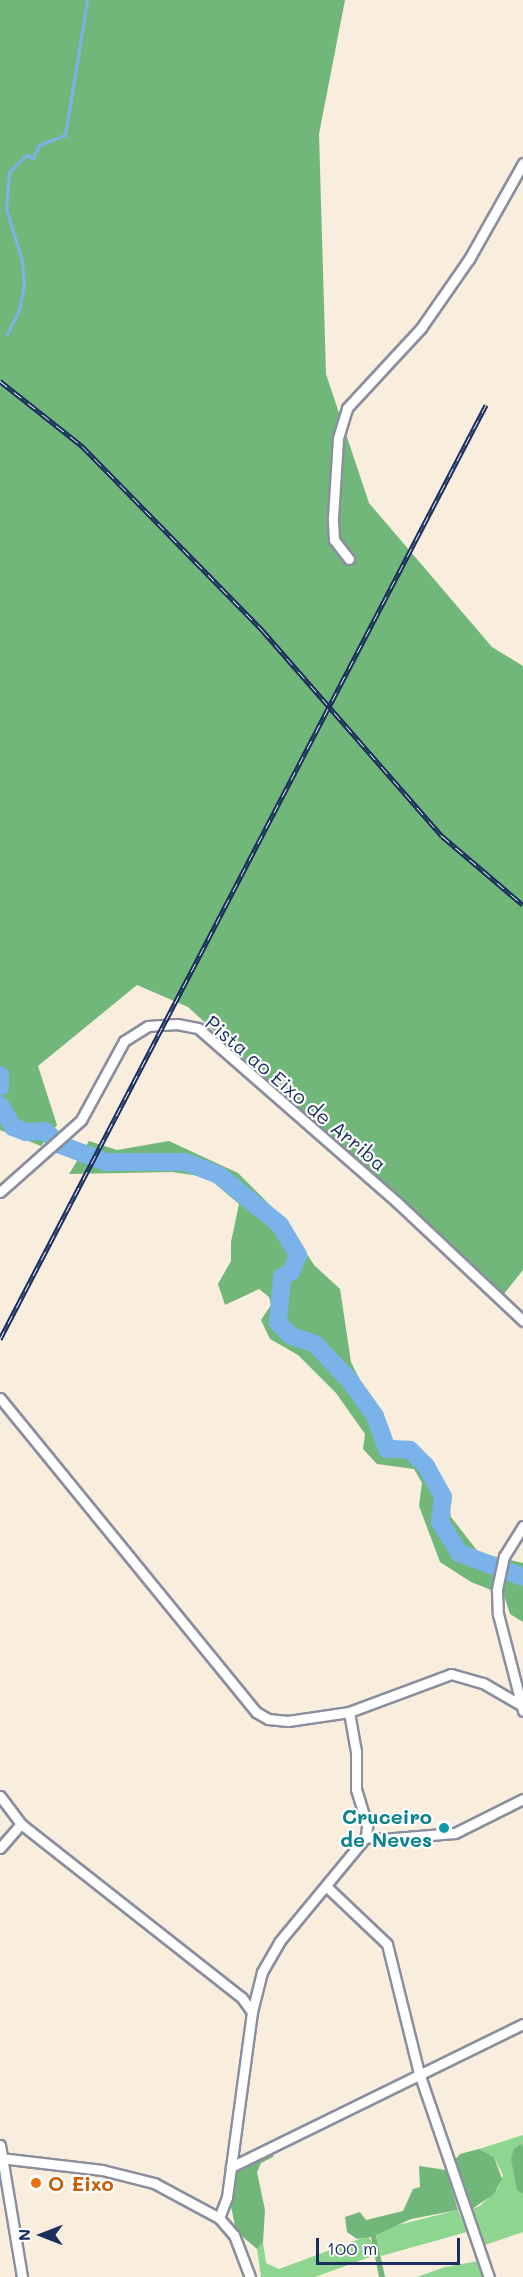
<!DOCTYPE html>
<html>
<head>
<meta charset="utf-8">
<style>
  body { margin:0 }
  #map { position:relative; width:523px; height:2277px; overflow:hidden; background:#f9eddd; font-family:Mali,sans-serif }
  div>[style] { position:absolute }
  .green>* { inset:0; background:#8ed690 }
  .forest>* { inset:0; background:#72b77a }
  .stream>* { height:3px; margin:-1.5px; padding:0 1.5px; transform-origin:1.5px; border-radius:1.5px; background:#7ab3ea }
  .river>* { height:18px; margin:-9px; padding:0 9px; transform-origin:9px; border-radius:9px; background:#7ab3ea }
  .roads { filter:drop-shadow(2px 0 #8a8e9e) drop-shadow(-2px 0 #8a8e9e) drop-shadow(0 2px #8a8e9e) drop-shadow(0 -2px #8a8e9e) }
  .minor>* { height:9px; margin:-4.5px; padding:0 4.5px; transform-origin:4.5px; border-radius:4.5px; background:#fff }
  .rail>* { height:5px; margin-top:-2.5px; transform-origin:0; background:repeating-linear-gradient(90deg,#fff 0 9px,#1b2f5e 0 18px); box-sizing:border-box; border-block:2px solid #1b2f5e }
  .dots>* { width:16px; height:16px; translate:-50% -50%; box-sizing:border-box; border:3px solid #fff; border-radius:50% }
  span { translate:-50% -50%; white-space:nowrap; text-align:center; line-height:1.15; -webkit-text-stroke:4.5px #fff; paint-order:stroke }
  .street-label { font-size:20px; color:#1b2f5e }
  .culture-label { font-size:20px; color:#0d838f; font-weight:700 }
  .right { translate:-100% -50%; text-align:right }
  .food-label { font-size:20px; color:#c56008; font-weight:700 }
  .left { translate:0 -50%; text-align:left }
  .north { position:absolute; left:12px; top:2205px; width:60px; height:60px; -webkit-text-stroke:4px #fff; paint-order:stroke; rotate:270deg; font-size:16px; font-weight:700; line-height:24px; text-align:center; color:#1b2f5e }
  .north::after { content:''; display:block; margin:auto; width:21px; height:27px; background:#1b2f5e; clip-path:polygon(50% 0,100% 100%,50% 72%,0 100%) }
  .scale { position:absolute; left:316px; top:2238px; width:144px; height:27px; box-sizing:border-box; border:3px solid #1b2f5e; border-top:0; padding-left:8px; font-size:18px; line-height:21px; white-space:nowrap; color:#1b2f5e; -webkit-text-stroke:4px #fff; paint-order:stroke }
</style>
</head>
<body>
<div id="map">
  <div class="green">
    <i style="clip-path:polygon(523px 2135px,523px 2232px,482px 2246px,472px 2209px,480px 2206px,498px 2188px,503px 2175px,494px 2157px,479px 2149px)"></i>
    <i style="clip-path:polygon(458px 2210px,467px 2232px,381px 2256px,376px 2235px,386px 2228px)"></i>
    <i style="clip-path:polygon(368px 2236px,375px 2246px,373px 2256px,315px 2277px,261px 2277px,257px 2249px,263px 2242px,266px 2263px,279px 2269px)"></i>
    <i style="clip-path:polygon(479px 2261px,485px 2277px,417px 2277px,445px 2267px)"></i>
  </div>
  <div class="forest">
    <i style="clip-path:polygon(0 0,345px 0,319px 134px,326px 374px,369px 503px,492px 647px,523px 666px,523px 1270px,503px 1295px,188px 1007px,137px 985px,38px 1066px,57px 1125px,41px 1146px,0 1130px)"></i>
    <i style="clip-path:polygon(89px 1141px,117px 1150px,169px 1141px,238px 1173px,285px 1220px,314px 1265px,340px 1289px,351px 1362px,390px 1440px,415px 1443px,447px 1491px,451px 1517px,479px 1553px,523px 1563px,523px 1622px,510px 1614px,504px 1595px,471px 1582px,440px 1562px,419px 1506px,422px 1483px,414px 1469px,377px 1464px,363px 1449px,365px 1434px,336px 1393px,298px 1355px,270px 1339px,261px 1320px,271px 1305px,269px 1297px,259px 1289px,225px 1305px,218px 1284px,231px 1261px,231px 1242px,239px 1204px,207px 1177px,172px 1172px,69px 1174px)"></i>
    <i style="clip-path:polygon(521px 2144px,523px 2147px,523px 2194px,517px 2190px,511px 2159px,514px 2149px)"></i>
    <i style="clip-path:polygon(274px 2149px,273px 2157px,261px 2163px,257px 2172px,265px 2210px,263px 2242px,257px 2249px,236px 2231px,230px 2201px,236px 2172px)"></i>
    <i style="clip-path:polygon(479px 2149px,494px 2157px,502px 2179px,494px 2194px,472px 2209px,453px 2162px,460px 2154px)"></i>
    <i style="clip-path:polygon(419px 2166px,446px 2170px,458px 2210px,411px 2219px,376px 2235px,385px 2277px,379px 2277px,371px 2237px,357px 2239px,347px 2232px,345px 2217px,360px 2212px,366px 2220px,403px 2211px,413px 2189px,420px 2187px)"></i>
  </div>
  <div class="stream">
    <i style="left:7px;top:334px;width:27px;rotate:-63deg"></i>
    <i style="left:19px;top:310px;width:25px;rotate:-79deg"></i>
    <i style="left:24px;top:285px;width:24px;rotate:-95deg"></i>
    <i style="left:22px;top:261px;width:55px;rotate:-106.8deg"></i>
    <i style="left:6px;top:208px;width:36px;rotate:-85deg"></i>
    <i style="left:9px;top:172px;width:24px;rotate:-45deg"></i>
    <i style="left:26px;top:155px;width:8px;rotate:23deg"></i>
    <i style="left:33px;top:158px;width:14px;rotate:-65deg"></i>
    <i style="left:39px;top:145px;width:28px;rotate:-21deg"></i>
    <i style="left:65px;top:135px;width:137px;rotate:-80.7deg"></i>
  </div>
  <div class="river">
    <i style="left:0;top:1075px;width:12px;rotate:90deg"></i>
    <i style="left:0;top:1105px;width:26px;rotate:59deg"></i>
    <i style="left:13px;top:1127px;width:14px;rotate:21deg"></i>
    <i style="left:26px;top:1132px;width:19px;rotate:-3deg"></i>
    <i style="left:45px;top:1131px;width:21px;rotate:41deg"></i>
    <i style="left:61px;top:1145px;width:48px;rotate:20.7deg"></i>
    <i style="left:106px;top:1162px;width:79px"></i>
    <i style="left:185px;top:1162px;width:36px;rotate:21deg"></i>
    <i style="left:219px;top:1175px;width:79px;rotate:39.3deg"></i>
    <i style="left:280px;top:1225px;width:35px;rotate:59deg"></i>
    <i style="left:298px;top:1255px;width:18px;rotate:112deg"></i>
    <i style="left:291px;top:1272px;width:10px;rotate:151deg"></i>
    <i style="left:282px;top:1277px;width:46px;rotate:95deg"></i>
    <i style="left:278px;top:1323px;width:18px;rotate:45deg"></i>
    <i style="left:291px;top:1336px;width:25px;rotate:18deg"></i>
    <i style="left:315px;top:1344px;width:51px;rotate:46.6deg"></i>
    <i style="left:350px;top:1381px;width:43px;rotate:54.5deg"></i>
    <i style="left:375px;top:1416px;width:35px;rotate:70deg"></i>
    <i style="left:387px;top:1449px;width:23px;rotate:2deg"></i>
    <i style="left:410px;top:1450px;width:23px;rotate:45deg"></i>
    <i style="left:426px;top:1466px;width:35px;rotate:61deg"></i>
    <i style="left:443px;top:1497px;width:25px;rotate:97deg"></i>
    <i style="left:440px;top:1522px;width:36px;rotate:58deg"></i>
    <i style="left:459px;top:1553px;width:68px;rotate:20.6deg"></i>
  </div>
  <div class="roads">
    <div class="minor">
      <i style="left:349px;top:559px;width:24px;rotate:-128deg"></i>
      <i style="left:334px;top:540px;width:22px;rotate:-93deg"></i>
      <i style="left:333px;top:518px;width:80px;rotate:-86.4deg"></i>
      <i style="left:338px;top:438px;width:31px;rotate:-73deg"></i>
      <i style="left:347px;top:408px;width:109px;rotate:-47.2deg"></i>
      <i style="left:421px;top:328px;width:84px;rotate:-55.2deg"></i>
      <i style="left:469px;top:259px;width:110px;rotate:-60.6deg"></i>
      <i style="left:0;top:1192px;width:108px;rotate:-41.6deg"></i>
      <i style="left:81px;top:1120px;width:90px;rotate:-61.4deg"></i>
      <i style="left:124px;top:1041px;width:28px;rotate:-32deg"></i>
      <i style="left:148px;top:1026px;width:29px;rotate:-4deg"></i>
      <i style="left:177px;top:1024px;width:21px;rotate:11deg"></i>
      <i style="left:198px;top:1028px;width:266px;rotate:41.2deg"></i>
      <i style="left:398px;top:1203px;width:172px;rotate:43.3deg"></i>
      <i style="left:0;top:1398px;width:405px;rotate:50.8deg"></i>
      <i style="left:256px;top:1712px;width:14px;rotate:30deg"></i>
      <i style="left:268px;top:1719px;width:20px;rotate:6deg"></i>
      <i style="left:288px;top:1721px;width:62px;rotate:-8.4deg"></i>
      <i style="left:349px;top:1712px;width:109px;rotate:-20.4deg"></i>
      <i style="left:451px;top:1674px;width:33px;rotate:16deg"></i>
      <i style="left:483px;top:1683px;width:44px;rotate:30.1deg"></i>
      <i style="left:523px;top:1526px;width:36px;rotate:122deg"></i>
      <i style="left:504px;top:1556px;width:35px;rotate:102deg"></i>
      <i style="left:497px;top:1590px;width:24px;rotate:88deg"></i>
      <i style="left:498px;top:1614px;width:100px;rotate:75.5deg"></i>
      <i style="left:349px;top:1712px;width:40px;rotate:80deg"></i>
      <i style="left:356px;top:1751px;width:38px;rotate:90deg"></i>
      <i style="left:356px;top:1789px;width:39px;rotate:73deg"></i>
      <i style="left:367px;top:1826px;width:11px;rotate:95deg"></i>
      <i style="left:0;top:1796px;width:35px;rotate:53deg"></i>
      <i style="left:21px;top:1824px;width:281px;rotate:38.2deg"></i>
      <i style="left:242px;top:1998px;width:17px;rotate:54deg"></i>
      <i style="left:252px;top:2012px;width:187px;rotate:97.7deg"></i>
      <i style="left:227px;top:2197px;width:22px;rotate:111deg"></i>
      <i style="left:0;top:1848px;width:32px;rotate:-49deg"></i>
      <i style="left:328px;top:1888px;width:81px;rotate:43.5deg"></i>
      <i style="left:387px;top:1944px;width:133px;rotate:76.1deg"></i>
      <i style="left:419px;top:2073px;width:216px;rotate:71.1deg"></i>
      <i style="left:252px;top:2012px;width:41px;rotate:-76deg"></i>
      <i style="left:262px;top:1972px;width:34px;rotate:-60deg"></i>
      <i style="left:279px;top:1942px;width:136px;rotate:-50.4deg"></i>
      <i style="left:366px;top:1837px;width:16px;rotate:7deg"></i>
      <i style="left:382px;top:1839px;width:73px;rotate:-4.7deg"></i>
      <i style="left:455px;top:1833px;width:76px;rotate:-26.6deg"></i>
      <i style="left:0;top:2145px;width:134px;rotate:80.5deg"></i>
      <i style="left:0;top:2158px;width:103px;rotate:6.7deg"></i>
      <i style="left:102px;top:2170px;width:54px;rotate:14deg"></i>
      <i style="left:154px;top:2183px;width:74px;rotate:28.3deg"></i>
      <i style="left:219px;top:2218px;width:23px;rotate:49deg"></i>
      <i style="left:234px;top:2235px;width:45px;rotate:69.1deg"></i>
      <i style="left:231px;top:2167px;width:325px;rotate:-26.1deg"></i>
    </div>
  </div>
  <div class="rail">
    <i style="left:0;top:381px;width:105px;rotate:38.4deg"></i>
    <i style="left:82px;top:446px;width:259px;rotate:45.6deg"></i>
    <i style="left:263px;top:631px;width:272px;rotate:48.9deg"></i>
    <i style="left:442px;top:836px;width:106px;rotate:40.4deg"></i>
    <i style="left:0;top:1339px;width:1053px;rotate:-62.51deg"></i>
  </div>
  <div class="dots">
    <i style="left:444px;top:1828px;background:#0f9aa8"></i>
    <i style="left:36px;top:2183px;background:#e8710a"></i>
  </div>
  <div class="street-label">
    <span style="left:296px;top:1093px;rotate:40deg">Pista ao Eixo de Arriba</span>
  </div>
  <div class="culture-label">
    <span class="right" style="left:432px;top:1828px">Cruceiro<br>de Neves</span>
  </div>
  <div class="food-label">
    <span class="left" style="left:48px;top:2183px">O Eixo</span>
  </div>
  <div class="north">N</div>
  <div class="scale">100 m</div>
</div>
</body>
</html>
